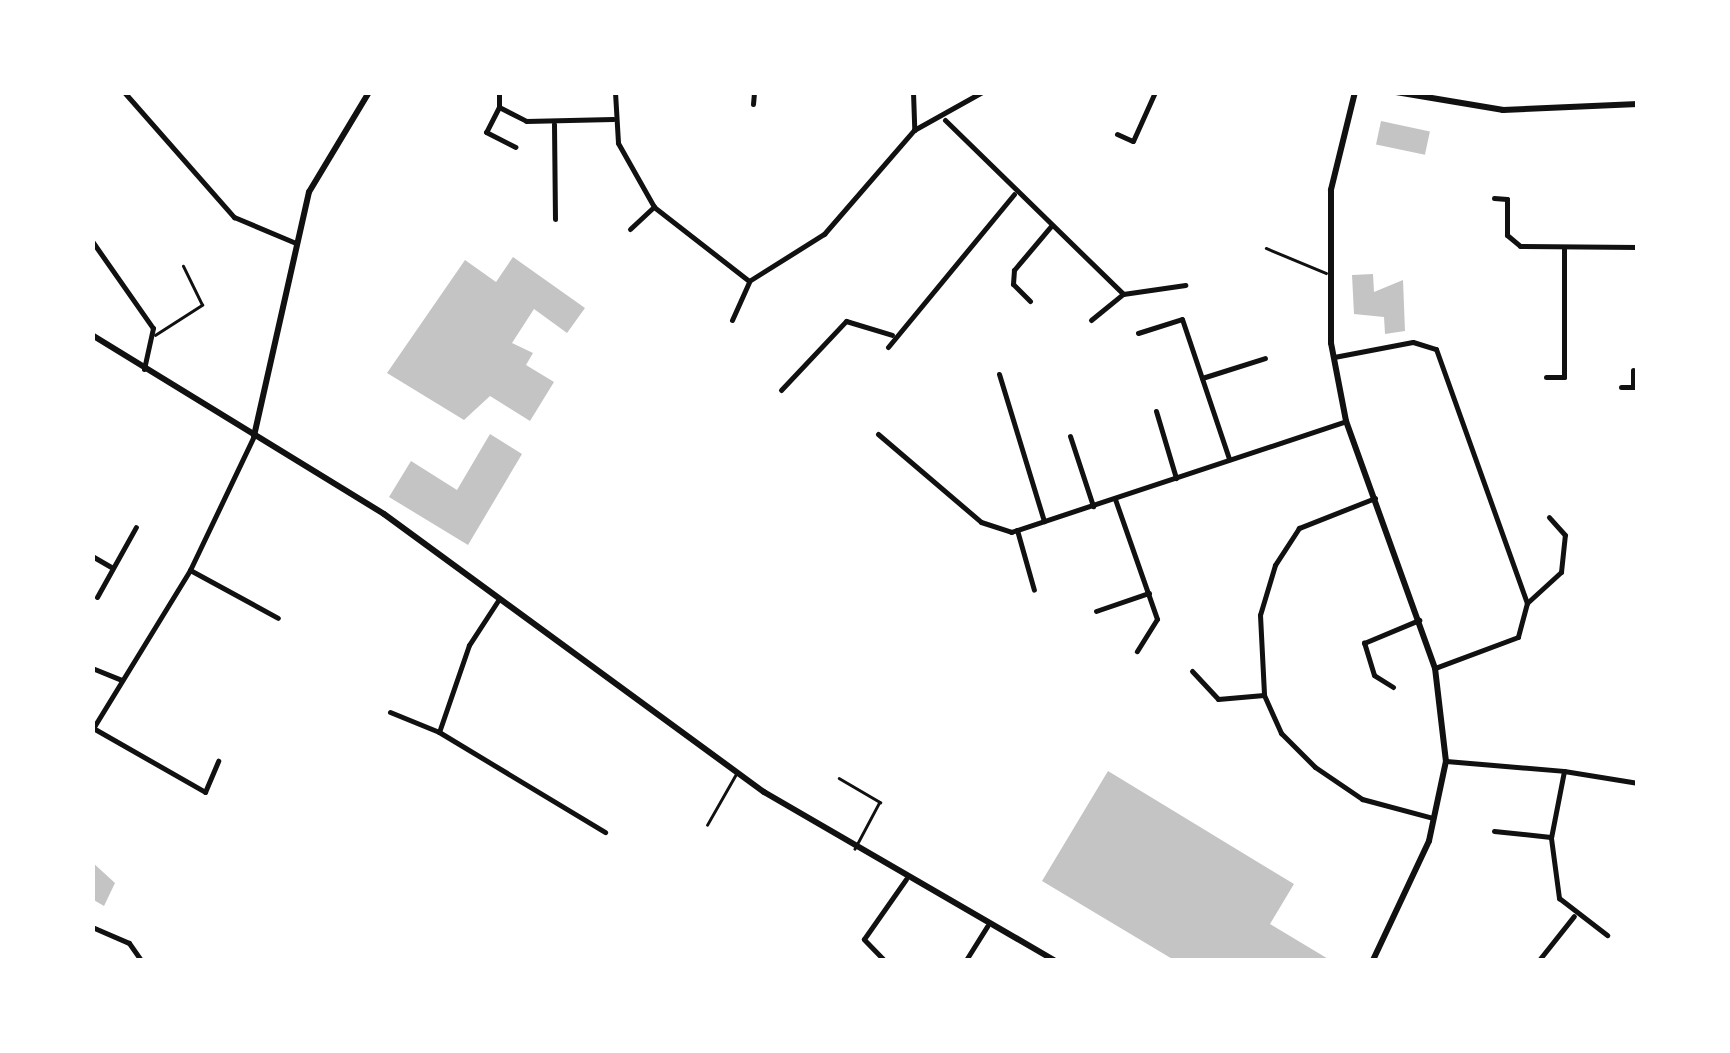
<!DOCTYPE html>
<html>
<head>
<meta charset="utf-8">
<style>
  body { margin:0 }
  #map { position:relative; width:1730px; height:1053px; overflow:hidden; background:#fff; font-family:Commissioner,sans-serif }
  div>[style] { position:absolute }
  .building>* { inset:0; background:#c4c4c4; transform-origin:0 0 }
  .service>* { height:2.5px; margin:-1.25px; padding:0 1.25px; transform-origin:1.25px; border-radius:1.25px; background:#111 }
  .minor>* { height:5px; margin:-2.5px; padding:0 2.5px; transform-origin:2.5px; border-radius:2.5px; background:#111 }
  .tertiary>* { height:6px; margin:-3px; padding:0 3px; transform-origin:3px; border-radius:3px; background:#111 }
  span { translate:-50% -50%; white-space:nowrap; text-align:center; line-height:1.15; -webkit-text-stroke:8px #fff; paint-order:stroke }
  .frame { position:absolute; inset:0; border:95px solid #fff; pointer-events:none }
</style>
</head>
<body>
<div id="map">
  <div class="building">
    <i style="left:1381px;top:121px;width:50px;height:24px;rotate:12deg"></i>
    <i style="clip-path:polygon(513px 257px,585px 308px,567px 333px,534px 309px,512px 343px,533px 353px,526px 365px,554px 382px,530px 421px,490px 396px,464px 420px,387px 373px,465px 260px,496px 282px)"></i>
    <i style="clip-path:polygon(1373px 274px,1374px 292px,1403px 280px,1405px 331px,1385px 334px,1384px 317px,1354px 314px,1352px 275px)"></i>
    <i style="clip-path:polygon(490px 434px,522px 454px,468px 545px,389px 497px,411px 461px,457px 490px)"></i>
    <i style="clip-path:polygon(1108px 771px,1294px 884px,1270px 924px,1330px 960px,1174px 960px,1042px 881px)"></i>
    <i style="clip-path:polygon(92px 862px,115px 883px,104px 906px,92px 899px)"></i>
  </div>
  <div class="service">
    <i style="left:1266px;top:248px;width:65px;rotate:22.6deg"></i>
    <i style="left:155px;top:335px;width:56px;rotate:-32.6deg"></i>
    <i style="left:202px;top:305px;width:43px;rotate:-116deg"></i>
    <i style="left:839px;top:778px;width:48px;rotate:30.3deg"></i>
    <i style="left:880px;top:802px;width:53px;rotate:118deg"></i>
    <i style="left:707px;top:825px;width:59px;rotate:-60.4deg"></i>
  </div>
  <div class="minor">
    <i style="left:124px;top:92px;width:167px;rotate:48.7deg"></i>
    <i style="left:234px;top:217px;width:67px;rotate:22.8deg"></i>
    <i style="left:499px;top:92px;width:15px;rotate:90deg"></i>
    <i style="left:499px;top:107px;width:30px;rotate:27deg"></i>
    <i style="left:526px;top:121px;width:87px;rotate:-1.3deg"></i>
    <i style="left:615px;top:92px;width:51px;rotate:86.6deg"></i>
    <i style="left:618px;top:143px;width:73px;rotate:60.6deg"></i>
    <i style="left:654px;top:207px;width:120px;rotate:37.9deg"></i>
    <i style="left:749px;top:281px;width:89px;rotate:-32.1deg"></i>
    <i style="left:824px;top:234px;width:138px;rotate:-49.1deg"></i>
    <i style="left:914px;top:130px;width:78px;rotate:-29.2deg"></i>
    <i style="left:913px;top:92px;width:38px;rotate:88deg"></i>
    <i style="left:753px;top:104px;width:12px;rotate:-85deg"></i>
    <i style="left:499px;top:107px;width:28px;rotate:117deg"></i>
    <i style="left:486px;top:132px;width:33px;rotate:27deg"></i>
    <i style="left:945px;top:120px;width:249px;rotate:44.3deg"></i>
    <i style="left:554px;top:124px;width:95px;rotate:89.4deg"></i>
    <i style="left:1117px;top:134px;width:17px;rotate:24deg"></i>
    <i style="left:1133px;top:141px;width:54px;rotate:-65.8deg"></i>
    <i style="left:1494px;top:198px;width:13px;rotate:4deg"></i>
    <i style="left:1507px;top:199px;width:36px;rotate:90deg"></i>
    <i style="left:1507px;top:235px;width:17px;rotate:40deg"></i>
    <i style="left:1520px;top:246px;width:118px;rotate:0.5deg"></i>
    <i style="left:630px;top:229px;width:33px;rotate:-43deg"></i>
    <i style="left:92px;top:241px;width:106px;rotate:55deg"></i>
    <i style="left:153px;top:328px;width:42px;rotate:102.4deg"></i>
    <i style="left:1030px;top:301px;width:24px;rotate:-135deg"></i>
    <i style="left:1013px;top:284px;width:14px;rotate:-86deg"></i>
    <i style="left:1014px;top:270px;width:57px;rotate:-49.9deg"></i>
    <i style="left:732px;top:320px;width:42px;rotate:-65.9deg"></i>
    <i style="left:1091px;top:320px;width:41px;rotate:-39.1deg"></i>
    <i style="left:1123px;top:294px;width:63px;rotate:-8.3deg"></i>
    <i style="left:1138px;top:333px;width:46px;rotate:-17.7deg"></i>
    <i style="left:1182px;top:319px;width:148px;rotate:71.4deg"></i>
    <i style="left:888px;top:347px;width:198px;rotate:-50.5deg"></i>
    <i style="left:1334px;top:357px;width:80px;rotate:-10.8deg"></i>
    <i style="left:1413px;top:342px;width:24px;rotate:17deg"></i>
    <i style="left:1436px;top:349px;width:270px;rotate:70.3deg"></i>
    <i style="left:1527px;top:603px;width:35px;rotate:105deg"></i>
    <i style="left:1518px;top:637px;width:89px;rotate:159.5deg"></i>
    <i style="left:999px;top:374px;width:154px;rotate:73deg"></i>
    <i style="left:1546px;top:377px;width:18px"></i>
    <i style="left:1564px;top:377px;width:129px;rotate:-90deg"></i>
    <i style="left:1202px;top:378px;width:66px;rotate:-17.6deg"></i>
    <i style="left:1621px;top:387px;width:17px"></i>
    <i style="left:1633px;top:387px;width:17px;rotate:-90deg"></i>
    <i style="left:781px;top:390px;width:95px;rotate:-46.7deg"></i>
    <i style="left:846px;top:321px;width:48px;rotate:16.9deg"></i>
    <i style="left:1156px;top:411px;width:70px;rotate:73.4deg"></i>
    <i style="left:878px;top:434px;width:135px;rotate:40.5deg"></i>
    <i style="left:981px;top:522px;width:32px;rotate:18deg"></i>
    <i style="left:1011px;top:532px;width:353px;rotate:-18.3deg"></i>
    <i style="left:1070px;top:436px;width:74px;rotate:71.8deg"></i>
    <i style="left:1375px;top:498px;width:82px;rotate:158.5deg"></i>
    <i style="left:1299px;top:528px;width:44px;rotate:123deg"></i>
    <i style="left:1275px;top:565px;width:52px;rotate:106.7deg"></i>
    <i style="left:1260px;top:615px;width:80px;rotate:87.1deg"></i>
    <i style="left:1264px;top:695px;width:42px;rotate:65.9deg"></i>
    <i style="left:1281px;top:733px;width:48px;rotate:45deg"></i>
    <i style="left:1315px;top:767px;width:57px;rotate:34.2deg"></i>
    <i style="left:1362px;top:799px;width:73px;rotate:15deg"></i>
    <i style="left:1115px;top:499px;width:127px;rotate:70.7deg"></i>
    <i style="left:1157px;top:619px;width:38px;rotate:122deg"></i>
    <i style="left:1017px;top:530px;width:62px;rotate:74.2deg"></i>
    <i style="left:92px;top:556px;width:22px;rotate:30deg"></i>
    <i style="left:190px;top:570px;width:100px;rotate:28.6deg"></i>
    <i style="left:97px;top:597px;width:80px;rotate:-60.9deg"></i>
    <i style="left:499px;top:599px;width:55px;rotate:123.1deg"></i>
    <i style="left:469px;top:645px;width:92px;rotate:109deg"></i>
    <i style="left:439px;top:732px;width:194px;rotate:31.1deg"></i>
    <i style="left:1527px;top:603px;width:46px;rotate:-42.4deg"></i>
    <i style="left:1561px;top:572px;width:37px;rotate:-84deg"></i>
    <i style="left:1565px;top:535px;width:24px;rotate:-132deg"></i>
    <i style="left:1096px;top:611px;width:56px;rotate:-18.8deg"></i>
    <i style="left:92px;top:668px;width:31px;rotate:22deg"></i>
    <i style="left:1192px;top:671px;width:38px;rotate:47deg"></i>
    <i style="left:1218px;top:699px;width:46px;rotate:-5deg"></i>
    <i style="left:1393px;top:687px;width:22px;rotate:-148deg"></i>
    <i style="left:1374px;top:675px;width:34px;rotate:-107deg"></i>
    <i style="left:1364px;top:643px;width:60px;rotate:-22.7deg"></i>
    <i style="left:390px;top:712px;width:53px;rotate:22.2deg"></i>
    <i style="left:93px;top:728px;width:129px;rotate:29.7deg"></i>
    <i style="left:205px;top:792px;width:34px;rotate:-67deg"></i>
    <i style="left:92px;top:730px;width:188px;rotate:-58.5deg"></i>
    <i style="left:190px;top:570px;width:148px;rotate:-64.5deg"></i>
    <i style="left:1446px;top:761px;width:118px;rotate:4.8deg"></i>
    <i style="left:1564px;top:771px;width:68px;rotate:101deg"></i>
    <i style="left:1551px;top:838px;width:61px;rotate:82.4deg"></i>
    <i style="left:1559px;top:898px;width:61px;rotate:37.6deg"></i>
    <i style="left:1564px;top:771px;width:75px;rotate:9.2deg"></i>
    <i style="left:1494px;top:831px;width:57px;rotate:6deg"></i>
    <i style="left:92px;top:927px;width:40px;rotate:23.4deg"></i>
    <i style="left:129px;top:943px;width:21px;rotate:55deg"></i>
    <i style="left:884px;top:960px;width:29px;rotate:-134deg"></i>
    <i style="left:864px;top:939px;width:73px;rotate:-55deg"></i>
    <i style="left:966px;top:960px;width:40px;rotate:-58deg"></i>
    <i style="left:1539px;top:960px;width:56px;rotate:-51.5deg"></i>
  </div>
  <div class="tertiary">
    <i style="left:1355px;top:92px;width:101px;rotate:103.8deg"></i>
    <i style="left:1331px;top:190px;width:153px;rotate:90deg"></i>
    <i style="left:1331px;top:343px;width:79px;rotate:79.1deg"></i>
    <i style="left:1346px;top:421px;width:263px;rotate:70.2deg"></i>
    <i style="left:1435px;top:668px;width:94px;rotate:83.3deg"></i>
    <i style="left:1446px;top:761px;width:82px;rotate:102deg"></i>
    <i style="left:1429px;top:841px;width:132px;rotate:115.2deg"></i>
    <i style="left:1396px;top:92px;width:109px;rotate:9.5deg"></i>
    <i style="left:1503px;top:110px;width:135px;rotate:-2.5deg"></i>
    <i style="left:92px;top:335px;width:342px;rotate:31.5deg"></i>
    <i style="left:384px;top:514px;width:471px;rotate:36.2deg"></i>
    <i style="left:764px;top:792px;width:335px;rotate:30.1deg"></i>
    <i style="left:254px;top:436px;width:250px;rotate:-77.3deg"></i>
    <i style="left:309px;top:192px;width:117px;rotate:-59deg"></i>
  </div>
  <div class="frame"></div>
</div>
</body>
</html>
